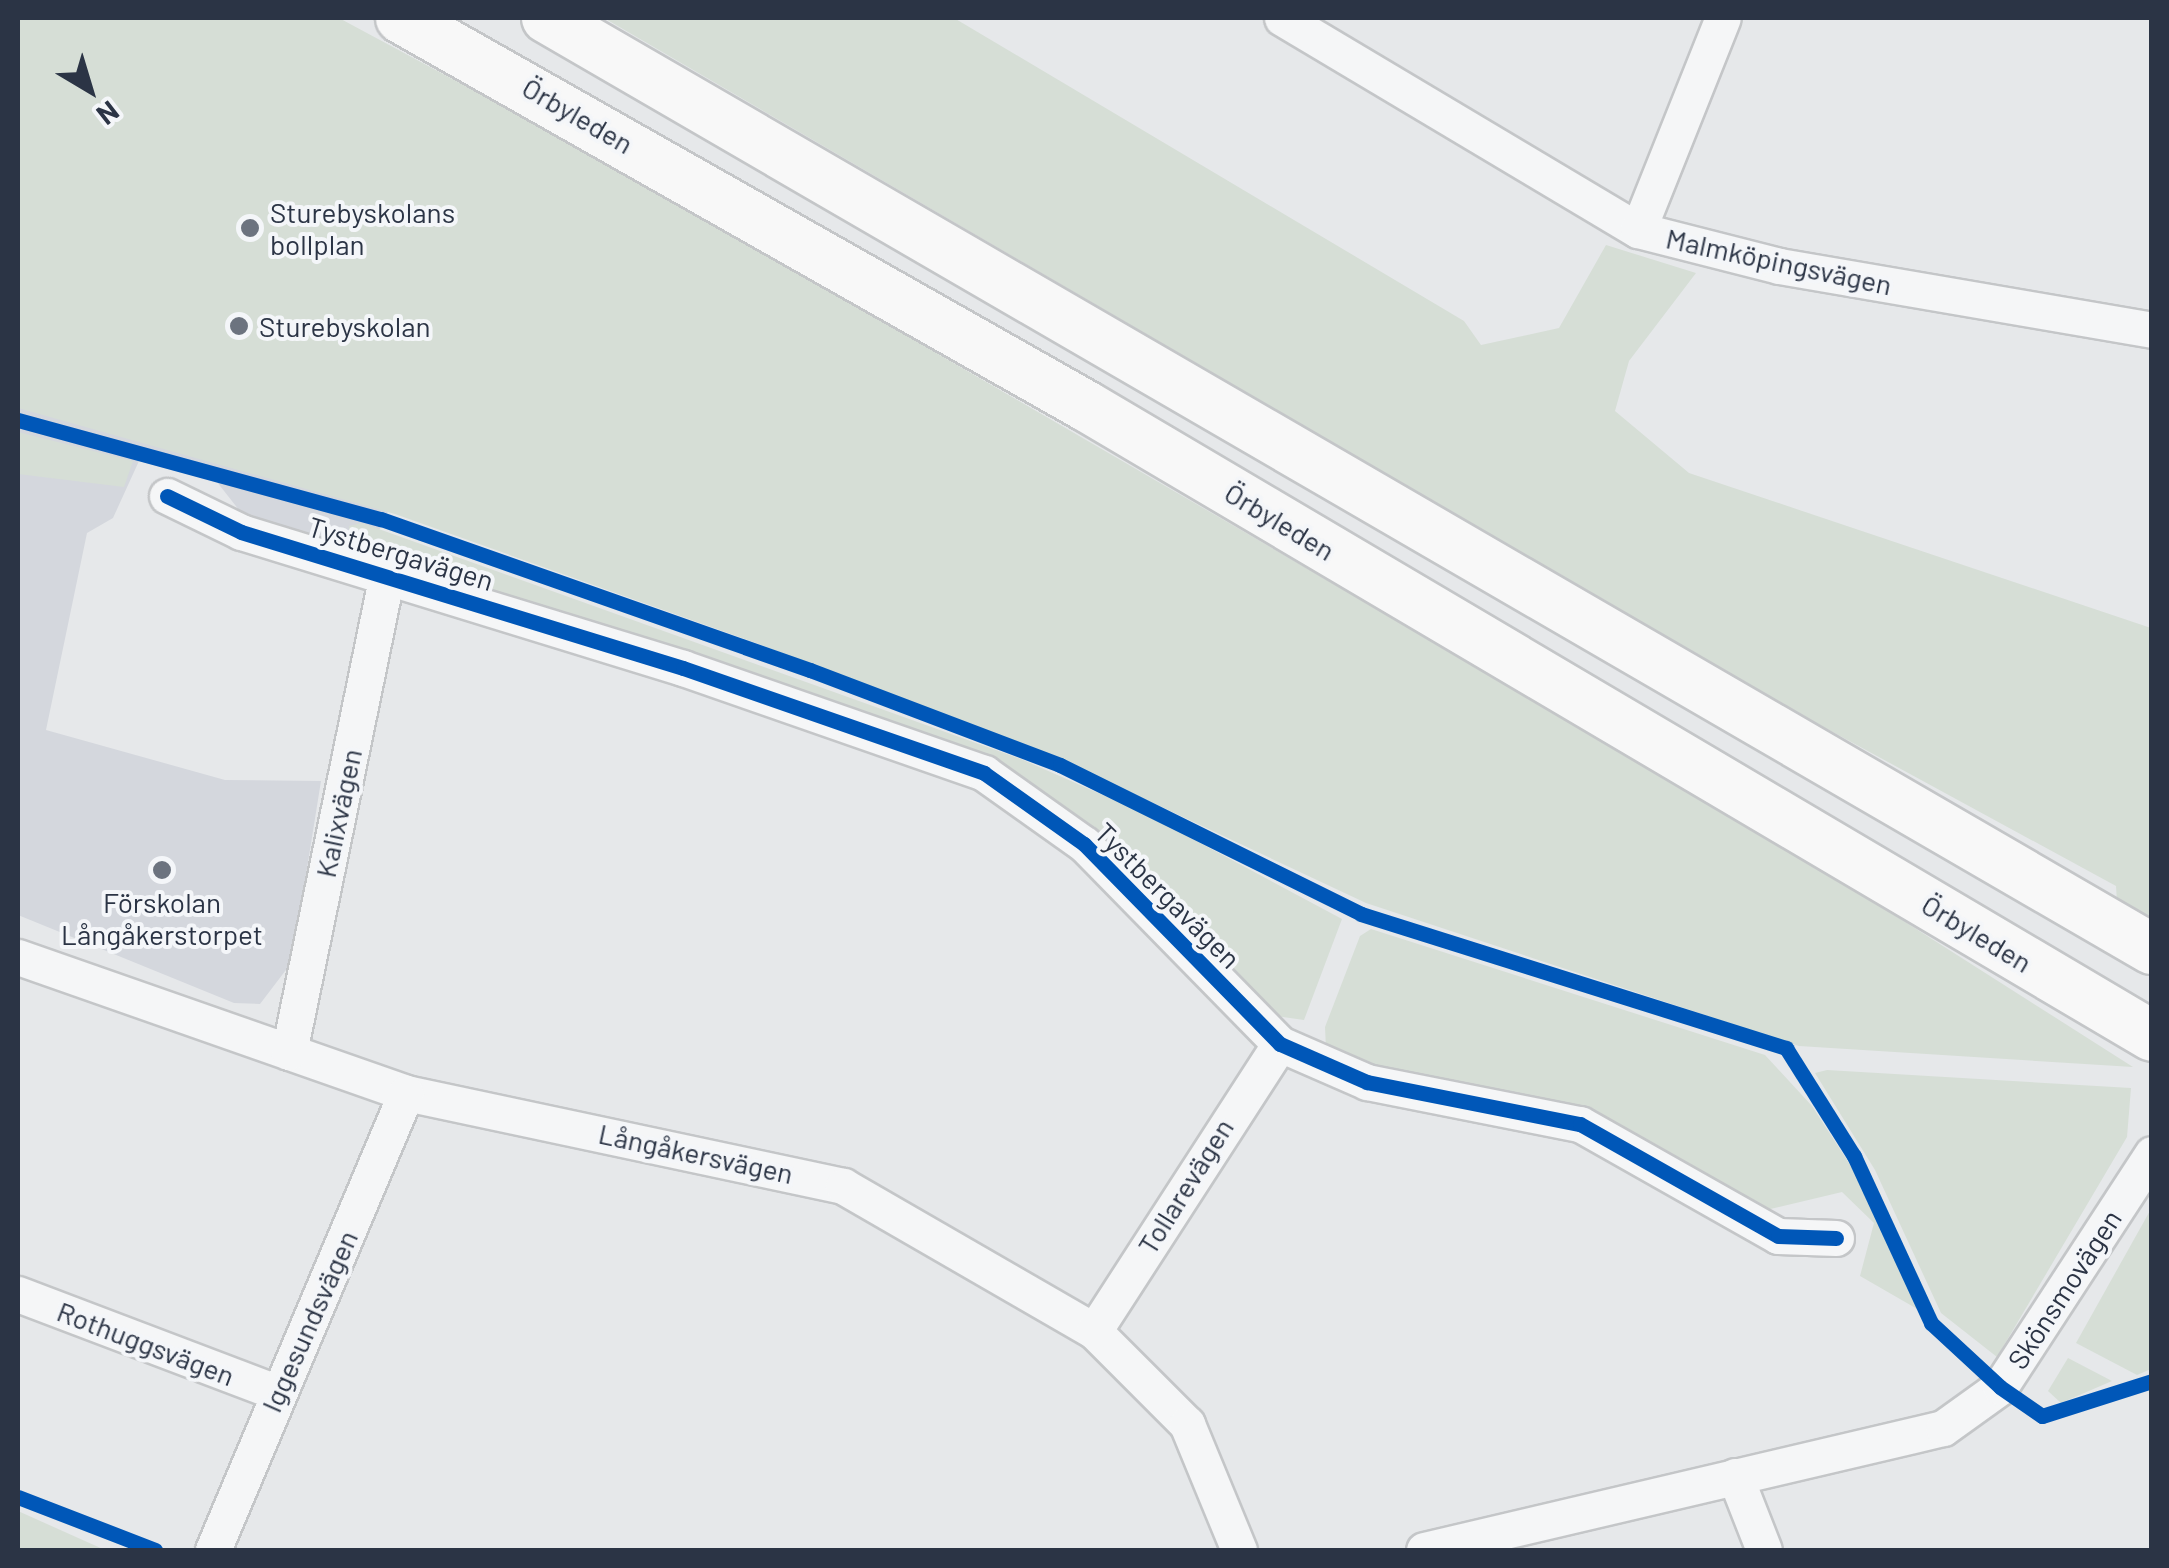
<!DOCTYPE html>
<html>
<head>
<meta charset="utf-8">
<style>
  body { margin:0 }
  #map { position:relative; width:2169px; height:1568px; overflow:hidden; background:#e6e8ea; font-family:Barlow,sans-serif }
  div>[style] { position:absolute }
  .built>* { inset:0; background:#d4d7dd }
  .green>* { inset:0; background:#d6ded6 }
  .roads { filter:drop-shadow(2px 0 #c4c6c8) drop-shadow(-2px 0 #c4c6c8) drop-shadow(0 2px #c4c6c8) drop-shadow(0 -2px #c4c6c8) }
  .street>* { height:35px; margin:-17.5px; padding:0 17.5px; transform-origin:17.5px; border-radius:17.5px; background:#f5f6f7 }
  .secondary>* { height:50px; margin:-25px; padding:0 25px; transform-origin:25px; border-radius:25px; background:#f8f8f8 }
  .cycleway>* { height:15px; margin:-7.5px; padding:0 7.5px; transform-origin:7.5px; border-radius:7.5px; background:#0057b8 }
  .dots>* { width:28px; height:28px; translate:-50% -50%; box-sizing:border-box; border:5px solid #f4f6f9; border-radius:50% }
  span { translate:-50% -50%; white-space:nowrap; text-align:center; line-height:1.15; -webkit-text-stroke:8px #f4f6f9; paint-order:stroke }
  .street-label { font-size:28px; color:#2b3445 }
  .poi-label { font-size:28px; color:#2b3445 }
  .left { translate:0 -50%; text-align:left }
  .frame { position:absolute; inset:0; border:20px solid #2b3445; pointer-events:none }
  .north { position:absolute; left:40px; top:40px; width:100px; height:100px; -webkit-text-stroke:8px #f4f6f9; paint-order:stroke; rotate:142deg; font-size:28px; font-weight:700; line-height:40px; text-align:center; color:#2b3445 }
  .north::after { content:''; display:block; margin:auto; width:35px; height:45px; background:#2b3445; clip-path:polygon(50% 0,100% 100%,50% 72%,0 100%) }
</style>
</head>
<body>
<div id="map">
  <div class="built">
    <i style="clip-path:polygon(18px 18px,415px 454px,366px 558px,239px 510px,217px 482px,139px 461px,113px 518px,87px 533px,46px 730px,225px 780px,321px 781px,292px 962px,260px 1004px,234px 1003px,18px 915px)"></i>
  </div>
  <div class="green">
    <i style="clip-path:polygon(18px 18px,339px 18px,620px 169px,1800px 855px,2133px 1067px,1799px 1046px,1366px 903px,1066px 762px,756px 643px,395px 514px,18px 408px)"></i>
    <i style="clip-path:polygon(604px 18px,954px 18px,1464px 321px,1481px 345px,1559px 328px,1606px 245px,1696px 273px,1629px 361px,1615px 411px,1689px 473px,2151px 628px,2151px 920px,2117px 902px,2116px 886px,1763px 694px)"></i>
    <i style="clip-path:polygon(18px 432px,133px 461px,124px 487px,18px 474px)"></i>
    <i style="clip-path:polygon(362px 523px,1021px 759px,1146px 814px,1342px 919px,1304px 1020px,1276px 1016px,1064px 813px,684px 652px,384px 555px,350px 540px,349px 526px)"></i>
    <i style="clip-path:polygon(1371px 929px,1765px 1055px,1812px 1106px,1873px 1200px,1919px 1310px,1860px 1276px,1874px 1223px,1842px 1192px,1766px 1210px,1326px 1049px,1325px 1027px,1360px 936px)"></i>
    <i style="clip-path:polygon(1827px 1070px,2131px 1088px,2127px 1137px,1997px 1357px,1941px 1313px,1875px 1170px,1815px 1073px)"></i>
    <i style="clip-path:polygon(2151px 1209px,2151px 1369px,2137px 1375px,2076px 1343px)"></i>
    <i style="clip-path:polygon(2068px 1358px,2112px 1381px,2061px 1403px,2048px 1391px)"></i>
    <i style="clip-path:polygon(18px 1511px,105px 1550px,18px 1550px)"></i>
  </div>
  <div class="roads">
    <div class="street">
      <i style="left:1282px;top:18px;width:414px;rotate:30.8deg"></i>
      <i style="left:1638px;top:230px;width:146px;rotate:14.3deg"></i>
      <i style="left:1779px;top:266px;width:378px;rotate:9.7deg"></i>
      <i style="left:1638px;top:230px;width:228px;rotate:-68.2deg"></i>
      <i style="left:167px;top:496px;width:82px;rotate:25.9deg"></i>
      <i style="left:241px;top:532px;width:462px;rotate:17.1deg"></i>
      <i style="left:683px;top:668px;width:319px;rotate:19.2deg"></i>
      <i style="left:984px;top:773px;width:123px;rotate:35.4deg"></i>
      <i style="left:1084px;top:844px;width:280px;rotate:45.6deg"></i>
      <i style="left:1280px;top:1044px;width:95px;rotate:23.6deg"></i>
      <i style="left:1367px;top:1082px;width:217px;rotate:11.2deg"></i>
      <i style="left:1580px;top:1124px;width:227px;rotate:29.5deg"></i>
      <i style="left:1778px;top:1236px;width:58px;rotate:2deg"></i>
      <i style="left:18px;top:957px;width:411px;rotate:19.3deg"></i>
      <i style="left:406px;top:1093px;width:447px;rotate:12deg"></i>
      <i style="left:843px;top:1186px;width:290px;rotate:30deg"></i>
      <i style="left:1094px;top:1331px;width:132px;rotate:45deg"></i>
      <i style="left:1187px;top:1424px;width:136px;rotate:67.6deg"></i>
      <i style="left:289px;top:1052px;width:489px;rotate:-78.4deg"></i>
      <i style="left:18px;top:1294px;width:274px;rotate:20.8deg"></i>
      <i style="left:1094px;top:1331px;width:342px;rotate:-57.1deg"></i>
      <i style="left:1735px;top:1476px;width:79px;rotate:68.6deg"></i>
      <i style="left:213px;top:1550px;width:496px;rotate:-67.1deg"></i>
      <i style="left:1424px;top:1550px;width:533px;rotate:-13.23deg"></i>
      <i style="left:1943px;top:1428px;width:70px;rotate:-35.7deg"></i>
      <i style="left:2000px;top:1387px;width:278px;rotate:-56.9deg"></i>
    </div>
    <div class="secondary">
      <i style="left:401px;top:18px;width:787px;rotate:29.53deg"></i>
      <i style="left:1086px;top:406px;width:1238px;rotate:30.58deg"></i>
      <i style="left:547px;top:18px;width:1855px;rotate:30.12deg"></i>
    </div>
  </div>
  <div class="cycleway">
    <i style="left:18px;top:420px;width:376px;rotate:15.3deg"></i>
    <i style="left:381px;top:519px;width:455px;rotate:19.4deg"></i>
    <i style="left:810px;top:670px;width:267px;rotate:20.8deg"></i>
    <i style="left:1060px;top:765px;width:336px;rotate:26.3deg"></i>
    <i style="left:1361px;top:914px;width:446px;rotate:17.5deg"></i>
    <i style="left:1786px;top:1048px;width:128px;rotate:57.8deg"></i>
    <i style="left:1854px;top:1156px;width:184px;rotate:65.2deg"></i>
    <i style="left:1931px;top:1323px;width:94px;rotate:42.8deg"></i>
    <i style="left:2000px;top:1387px;width:51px;rotate:34.6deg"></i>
    <i style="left:2042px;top:1416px;width:115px;rotate:-17.7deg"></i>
    <i style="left:167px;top:496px;width:82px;rotate:25.9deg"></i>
    <i style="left:241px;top:532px;width:462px;rotate:17.1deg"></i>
    <i style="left:683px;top:668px;width:319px;rotate:19.2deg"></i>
    <i style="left:984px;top:773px;width:123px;rotate:35.4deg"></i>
    <i style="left:1084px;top:844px;width:280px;rotate:45.6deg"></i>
    <i style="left:1280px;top:1044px;width:95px;rotate:23.6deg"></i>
    <i style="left:1367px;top:1082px;width:217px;rotate:11.2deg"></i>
    <i style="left:1580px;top:1124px;width:227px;rotate:29.5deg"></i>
    <i style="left:1778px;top:1236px;width:58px;rotate:2deg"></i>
    <i style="left:18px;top:1497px;width:147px;rotate:21.1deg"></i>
  </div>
  <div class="dots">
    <i style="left:250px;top:228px;background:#6c737f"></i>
    <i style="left:239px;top:326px;background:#6c737f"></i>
    <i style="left:162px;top:870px;background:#6c737f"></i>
  </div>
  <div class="street-label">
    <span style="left:578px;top:115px;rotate:30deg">Örbyleden</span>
    <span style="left:1779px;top:261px;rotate:12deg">Malmköpingsvägen</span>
    <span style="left:1280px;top:521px;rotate:31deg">Örbyleden</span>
    <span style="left:401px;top:553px;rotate:17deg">Tystbergavägen</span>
    <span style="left:338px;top:813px;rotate:-78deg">Kalixvägen</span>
    <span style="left:1168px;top:895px;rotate:45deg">Tystbergavägen</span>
    <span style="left:1977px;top:933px;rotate:31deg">Örbyleden</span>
    <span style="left:696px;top:1153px;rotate:12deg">Långåkersvägen</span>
    <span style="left:1185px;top:1186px;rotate:-58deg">Tollarevägen</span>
    <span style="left:2064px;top:1289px;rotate:-57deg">Skönsmovägen</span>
    <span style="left:309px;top:1321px;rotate:-66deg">Iggesundsvägen</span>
    <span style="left:146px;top:1343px;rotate:21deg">Rothuggsvägen</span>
  </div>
  <div class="poi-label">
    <span class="left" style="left:270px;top:228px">Sturebyskolans<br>bollplan</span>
    <span class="left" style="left:259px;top:326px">Sturebyskolan</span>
    <span style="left:162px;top:918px">Förskolan<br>Långåkerstorpet</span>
  </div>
  <div class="frame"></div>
  <div class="north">N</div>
</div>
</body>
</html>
